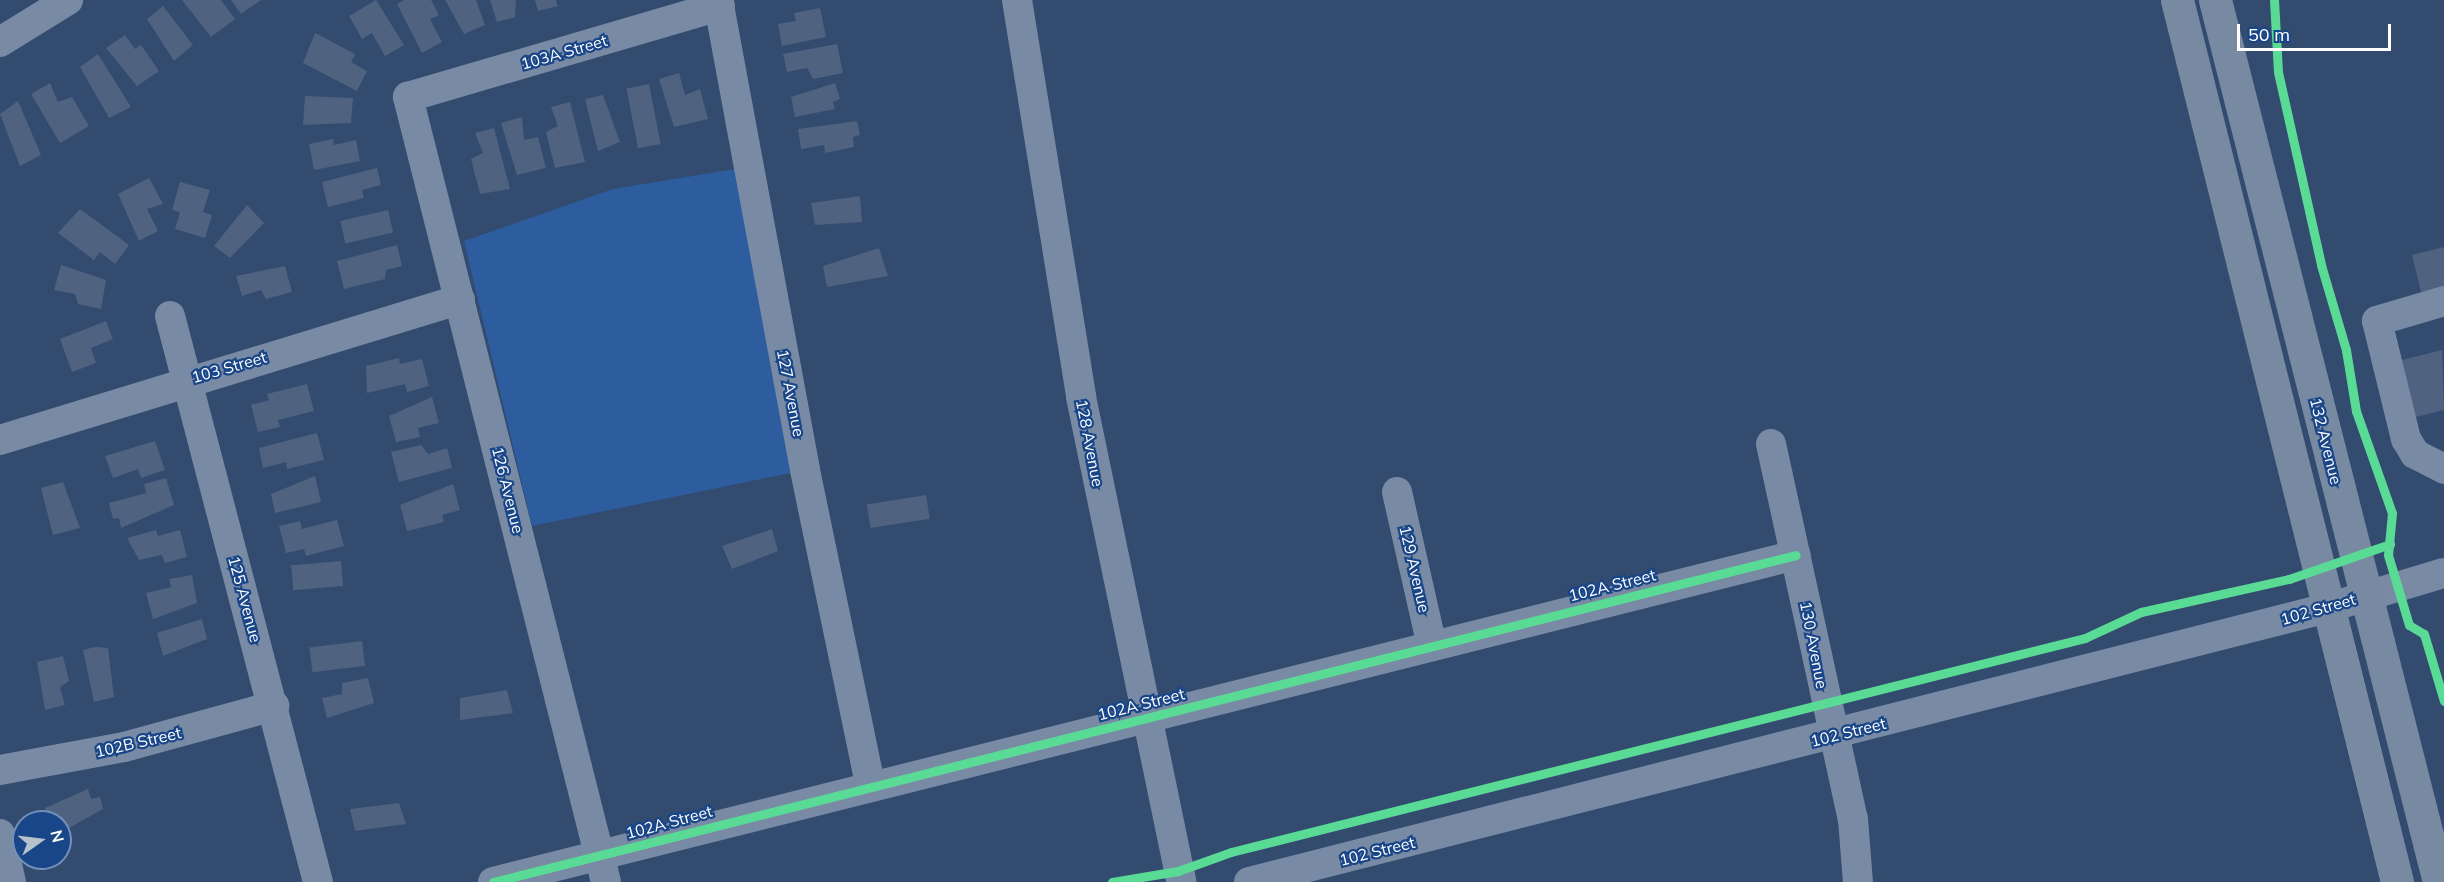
<!DOCTYPE html>
<html>
<head>
<meta charset="utf-8">
<style>
  body { margin:0 }
  #map { position:relative; width:2444px; height:882px; overflow:hidden; background:#324b6f; font-family:Mulish,sans-serif }
  div>[style] { position:absolute }
  .green>* { inset:0; background:#2d5c9f }
  .building>* { inset:0; background:#4f6380; transform-origin:0 0 }
  .minor>* { height:30px; margin:-15px; padding:0 15px; transform-origin:15px; border-radius:15px; background:#798ba4 }
  .major>* { height:33px; margin:-16.5px; padding:0 16.5px; transform-origin:16.5px; border-radius:16.5px; background:#7889a2 }
  .cycleway>* { height:9px; margin:-4.5px; padding:0 4.5px; transform-origin:4.5px; border-radius:4.5px; background:#5adb95 }
  span { translate:-50% -50%; white-space:nowrap; text-align:center; line-height:1.15; -webkit-text-stroke:4.5px #194688; paint-order:stroke }
  .street-label { font-size:16px; color:#fff }
  .north { position:absolute; left:12px; top:810px; width:60px; height:60px; box-sizing:border-box; background:#194688; border:2px solid #7590b8; border-radius:50%; rotate:76deg; font-size:16px; font-weight:700; line-height:24px; text-align:center; color:#fff }
  .north::after { content:''; display:block; margin:auto; width:21px; height:27px; background:#b7c0cd; clip-path:polygon(50% 0,100% 100%,50% 72%,0 100%) }
  .scale { position:absolute; left:2237px; top:24px; width:154px; height:27px; box-sizing:border-box; border:3px solid #fff; border-top:0; padding-left:8px; font-size:18px; line-height:21px; white-space:nowrap; color:#fff; -webkit-text-stroke:4px #194688; paint-order:stroke }
</style>
</head>
<body>
<div id="map">
  <div class="green">
    <i style="clip-path:polygon(748px 167px,805px 470px,532px 526px,464px 241px,613px 189px)"></i>
  </div>
  <div class="building">
    <i style="clip-path:polygon(182px 0,221px 0,235px 19px,211px 37px)"></i>
    <i style="clip-path:polygon(231px 0,261px 0,241px 14px)"></i>
    <i style="clip-path:polygon(376px 0,404px 45px,385px 56px,372px 33px,362px 39px,349px 16px)"></i>
    <i style="clip-path:polygon(404px 0,431px 0,439px 15px,430px 19px,442px 42px,422px 53px,397px 4px)"></i>
    <i style="clip-path:polygon(445px 0,476px 0,485px 25px,464px 34px)"></i>
    <i style="clip-path:polygon(490px 0,516px 0,515px 17px,497px 22px)"></i>
    <i style="clip-path:polygon(535px 0,556px 0,558px 6px,538px 11px)"></i>
    <i style="clip-path:polygon(163px 6px,193px 45px,174px 61px,147px 19px)"></i>
    <i style="clip-path:polygon(820px 8px,826px 37px,782px 46px,778px 24px,796px 21px,794px 13px)"></i>
    <i style="clip-path:polygon(315px 33px,355px 54px,351px 62px,367px 71px,357px 91px,303px 63px)"></i>
    <i style="clip-path:polygon(125px 35px,135px 49px,141px 45px,159px 71px,137px 86px,106px 48px)"></i>
    <i style="clip-path:polygon(837px 44px,843px 73px,813px 79px,807px 68px,787px 72px,783px 54px)"></i>
    <i style="clip-path:polygon(98px 54px,131px 107px,109px 118px,80px 67px)"></i>
    <i style="clip-path:polygon(679px 73px,685px 95px,700px 89px,708px 119px,674px 127px,659px 79px)"></i>
    <i style="clip-path:polygon(50px 83px,58px 102px,72px 97px,89px 126px,60px 143px,31px 94px)"></i>
    <i style="clip-path:polygon(835px 83px,840px 99px,833px 102px,835px 109px,795px 117px,791px 97px)"></i>
    <i style="left:649px;top:84px;width:61px;height:23px;rotate:79deg"></i>
    <i style="clip-path:polygon(603px 95px,620px 142px,598px 151px,585px 99px)"></i>
    <i style="clip-path:polygon(305px 96px,353px 98px,351px 123px,303px 125px)"></i>
    <i style="clip-path:polygon(18px 101px,41px 155px,20px 166px,0 114px)"></i>
    <i style="clip-path:polygon(570px 102px,585px 162px,555px 168px,546px 132px,558px 126px,551px 107px)"></i>
    <i style="clip-path:polygon(522px 117px,524px 140px,538px 137px,546px 168px,517px 175px,501px 123px)"></i>
    <i style="clip-path:polygon(857px 121px,860px 135px,853px 137px,854px 147px,825px 153px,824px 145px,801px 149px,798px 129px)"></i>
    <i style="clip-path:polygon(494px 128px,510px 189px,480px 194px,471px 159px,483px 153px,475px 133px)"></i>
    <i style="clip-path:polygon(333px 139px,334px 145px,356px 140px,360px 161px,314px 170px,309px 144px)"></i>
    <i style="clip-path:polygon(377px 168px,381px 185px,362px 190px,364px 198px,328px 207px,322px 182px)"></i>
    <i style="clip-path:polygon(149px 178px,163px 204px,147px 209px,158px 231px,139px 241px,118px 194px)"></i>
    <i style="clip-path:polygon(180px 182px,210px 190px,203px 212px,212px 215px,205px 238px,175px 229px,180px 212px,172px 210px)"></i>
    <i style="clip-path:polygon(860px 196px,862px 222px,815px 225px,811px 203px)"></i>
    <i style="clip-path:polygon(247px 205px,264px 223px,230px 258px,214px 246px)"></i>
    <i style="clip-path:polygon(80px 209px,129px 245px,115px 264px,100px 252px,94px 260px,58px 233px)"></i>
    <i style="left:388px;top:210px;width:23px;height:49px;rotate:77deg"></i>
    <i style="clip-path:polygon(397px 245px,402px 266px,386px 270px,385px 279px,344px 289px,337px 261px)"></i>
    <i style="clip-path:polygon(2444px 247px,2444px 294px,2423px 300px,2412px 255px)"></i>
    <i style="clip-path:polygon(879px 248px,888px 276px,827px 287px,823px 266px)"></i>
    <i style="clip-path:polygon(61px 265px,106px 280px,101px 309px,78px 304px,75px 294px,54px 290px)"></i>
    <i style="clip-path:polygon(285px 266px,292px 292px,266px 299px,261px 290px,242px 296px,236px 276px)"></i>
    <i style="clip-path:polygon(106px 321px,113px 339px,91px 348px,96px 363px,72px 372px,60px 339px)"></i>
    <i style="clip-path:polygon(2442px 350px,2444px 410px,2412px 418px,2398px 361px)"></i>
    <i style="clip-path:polygon(399px 358px,400px 364px,422px 359px,429px 386px,407px 392px,405px 384px,367px 393px,366px 366px)"></i>
    <i style="clip-path:polygon(307px 384px,314px 411px,278px 420px,280px 427px,258px 432px,251px 405px,269px 400px,267px 394px)"></i>
    <i style="clip-path:polygon(432px 397px,439px 423px,418px 428px,420px 437px,396px 442px,389px 416px)"></i>
    <i style="clip-path:polygon(317px 433px,324px 460px,287px 469px,286px 462px,263px 468px,259px 448px)"></i>
    <i style="clip-path:polygon(155px 441px,165px 470px,141px 478px,138px 469px,113px 478px,105px 456px)"></i>
    <i style="clip-path:polygon(421px 445px,428px 454px,447px 448px,452px 468px,399px 482px,391px 452px)"></i>
    <i style="clip-path:polygon(315px 476px,321px 502px,275px 513px,271px 494px)"></i>
    <i style="clip-path:polygon(166px 478px,174px 505px,121px 528px,119px 518px,113px 519px,109px 503px,146px 493px,144px 484px)"></i>
    <i style="clip-path:polygon(63px 482px,80px 528px,53px 535px,41px 488px)"></i>
    <i style="clip-path:polygon(453px 484px,460px 510px,442px 515px,444px 522px,407px 531px,400px 505px)"></i>
    <i style="left:926px;top:495px;width:24px;height:60px;rotate:81deg"></i>
    <i style="clip-path:polygon(337px 520px,344px 546px,306px 556px,304px 549px,286px 553px,279px 526px,300px 521px,302px 529px)"></i>
    <i style="clip-path:polygon(772px 529px,778px 551px,732px 569px,722px 546px)"></i>
    <i style="clip-path:polygon(156px 530px,158px 536px,180px 530px,187px 557px,165px 563px,162px 555px,139px 560px,127px 538px)"></i>
    <i style="left:341px;top:561px;width:25px;height:50px;rotate:85deg"></i>
    <i style="clip-path:polygon(192px 575px,197px 603px,153px 619px,146px 593px,171px 587px,169px 579px)"></i>
    <i style="clip-path:polygon(202px 619px,207px 639px,163px 656px,157px 633px)"></i>
    <i style="left:362px;top:641px;width:25px;height:53px;rotate:83deg"></i>
    <i style="clip-path:polygon(95px 647px,108px 648px,114px 697px,94px 702px,83px 650px)"></i>
    <i style="clip-path:polygon(63px 656px,69px 681px,60px 687px,65px 705px,45px 710px,37px 662px)"></i>
    <i style="clip-path:polygon(368px 678px,374px 703px,327px 718px,322px 698px,342px 694px,342px 683px)"></i>
    <i style="clip-path:polygon(507px 690px,513px 713px,460px 720px,460px 698px)"></i>
    <i style="clip-path:polygon(88px 789px,91px 799px,100px 797px,103px 809px,60px 833px,60px 822px,49px 822px,45px 808px)"></i>
    <i style="clip-path:polygon(399px 803px,406px 824px,355px 831px,350px 809px)"></i>
  </div>
  <div class="minor">
    <i style="left:718px;top:0;width:478px;rotate:79.5deg"></i>
    <i style="left:805px;top:470px;width:322px;rotate:78.3deg"></i>
    <i style="left:1017px;top:0;width:402px;rotate:80.8deg"></i>
    <i style="left:1081px;top:397px;width:495px;rotate:78.3deg"></i>
    <i style="left:0;top:42px;width:80px;rotate:-31.7deg"></i>
    <i style="left:2444px;top:301px;width:70px;rotate:163.4deg"></i>
    <i style="left:2377px;top:321px;width:122px;rotate:76.2deg"></i>
    <i style="left:2406px;top:439px;width:17px;rotate:59deg"></i>
    <i style="left:2415px;top:454px;width:33px;rotate:27deg"></i>
    <i style="left:170px;top:316px;width:585px;rotate:75.35deg"></i>
    <i style="left:0;top:440px;width:481px;rotate:-17deg"></i>
    <i style="left:1771px;top:444px;width:384px;rotate:77.7deg"></i>
    <i style="left:1853px;top:819px;width:63px;rotate:85.5deg"></i>
    <i style="left:1397px;top:492px;width:158px;rotate:77.2deg"></i>
    <i style="left:0;top:770px;width:126px;rotate:-10.5deg"></i>
    <i style="left:124px;top:747px;width:156px;rotate:-15.3deg"></i>
    <i style="left:0;top:834px;width:49px;rotate:77.1deg"></i>
    <i style="left:493px;top:882px;width:1343px;rotate:-14.09deg"></i>
    <i style="left:606px;top:882px;width:810px;rotate:-104.16deg"></i>
    <i style="left:408px;top:97px;width:325px;rotate:-16.3deg"></i>
    <i style="left:1249px;top:882px;width:1112px;rotate:-14.26deg"></i>
    <i style="left:2327px;top:608px;width:122px;rotate:-16.7deg"></i>
  </div>
  <div class="major">
    <i style="left:2177px;top:0;width:909px;rotate:75.99deg"></i>
    <i style="left:2215px;top:0;width:910px;rotate:75.75deg"></i>
  </div>
  <div class="cycleway">
    <i style="left:2274px;top:0;width:72px;rotate:86.8deg"></i>
    <i style="left:2278px;top:72px;width:198px;rotate:77.4deg"></i>
    <i style="left:2321px;top:265px;width:89px;rotate:73.6deg"></i>
    <i style="left:2346px;top:350px;width:62px;rotate:80.7deg"></i>
    <i style="left:2356px;top:411px;width:108px;rotate:70.6deg"></i>
    <i style="left:2392px;top:513px;width:42px;rotate:95.4deg"></i>
    <i style="left:2388px;top:555px;width:73px;rotate:73.3deg"></i>
    <i style="left:2409px;top:625px;width:17px;rotate:31deg"></i>
    <i style="left:2424px;top:634px;width:70px;rotate:73.4deg"></i>
    <i style="left:493px;top:882px;width:1343px;rotate:-14.09deg"></i>
    <i style="left:1112px;top:882px;width:67px;rotate:-9.5deg"></i>
    <i style="left:1178px;top:871px;width:56px;rotate:-19.7deg"></i>
    <i style="left:1231px;top:852px;width:880px;rotate:-14.07deg"></i>
    <i style="left:2085px;top:638px;width:62px;rotate:-24.9deg"></i>
    <i style="left:2141px;top:612px;width:152px;rotate:-12.6deg"></i>
    <i style="left:2289px;top:579px;width:107px;rotate:-19.1deg"></i>
  </div>
  <div class="street-label">
    <span style="left:564px;top:52px;rotate:-16deg">103A Street</span>
    <span style="left:229px;top:367px;rotate:-16deg">103 Street</span>
    <span style="left:791px;top:393px;rotate:79deg">127 Avenue</span>
    <span style="left:2326px;top:441px;rotate:76deg">132 Avenue</span>
    <span style="left:1090px;top:443px;rotate:79deg">128 Avenue</span>
    <span style="left:508px;top:490px;rotate:76deg">126 Avenue</span>
    <span style="left:1415px;top:569px;rotate:77deg">129 Avenue</span>
    <span style="left:1612px;top:585px;rotate:-14deg">102A Street</span>
    <span style="left:245px;top:599px;rotate:75deg">125 Avenue</span>
    <span style="left:2318px;top:609px;rotate:-16deg">102 Street</span>
    <span style="left:1814px;top:645px;rotate:79deg">130 Avenue</span>
    <span style="left:1141px;top:704px;rotate:-14deg">102A Street</span>
    <span style="left:1848px;top:732px;rotate:-14deg">102 Street</span>
    <span style="left:138px;top:742px;rotate:-13deg">102B Street</span>
    <span style="left:669px;top:822px;rotate:-15deg">102A Street</span>
    <span style="left:1377px;top:851px;rotate:-14deg">102 Street</span>
  </div>
  <div class="north">N</div>
  <div class="scale">50 m</div>
</div>
</body>
</html>
